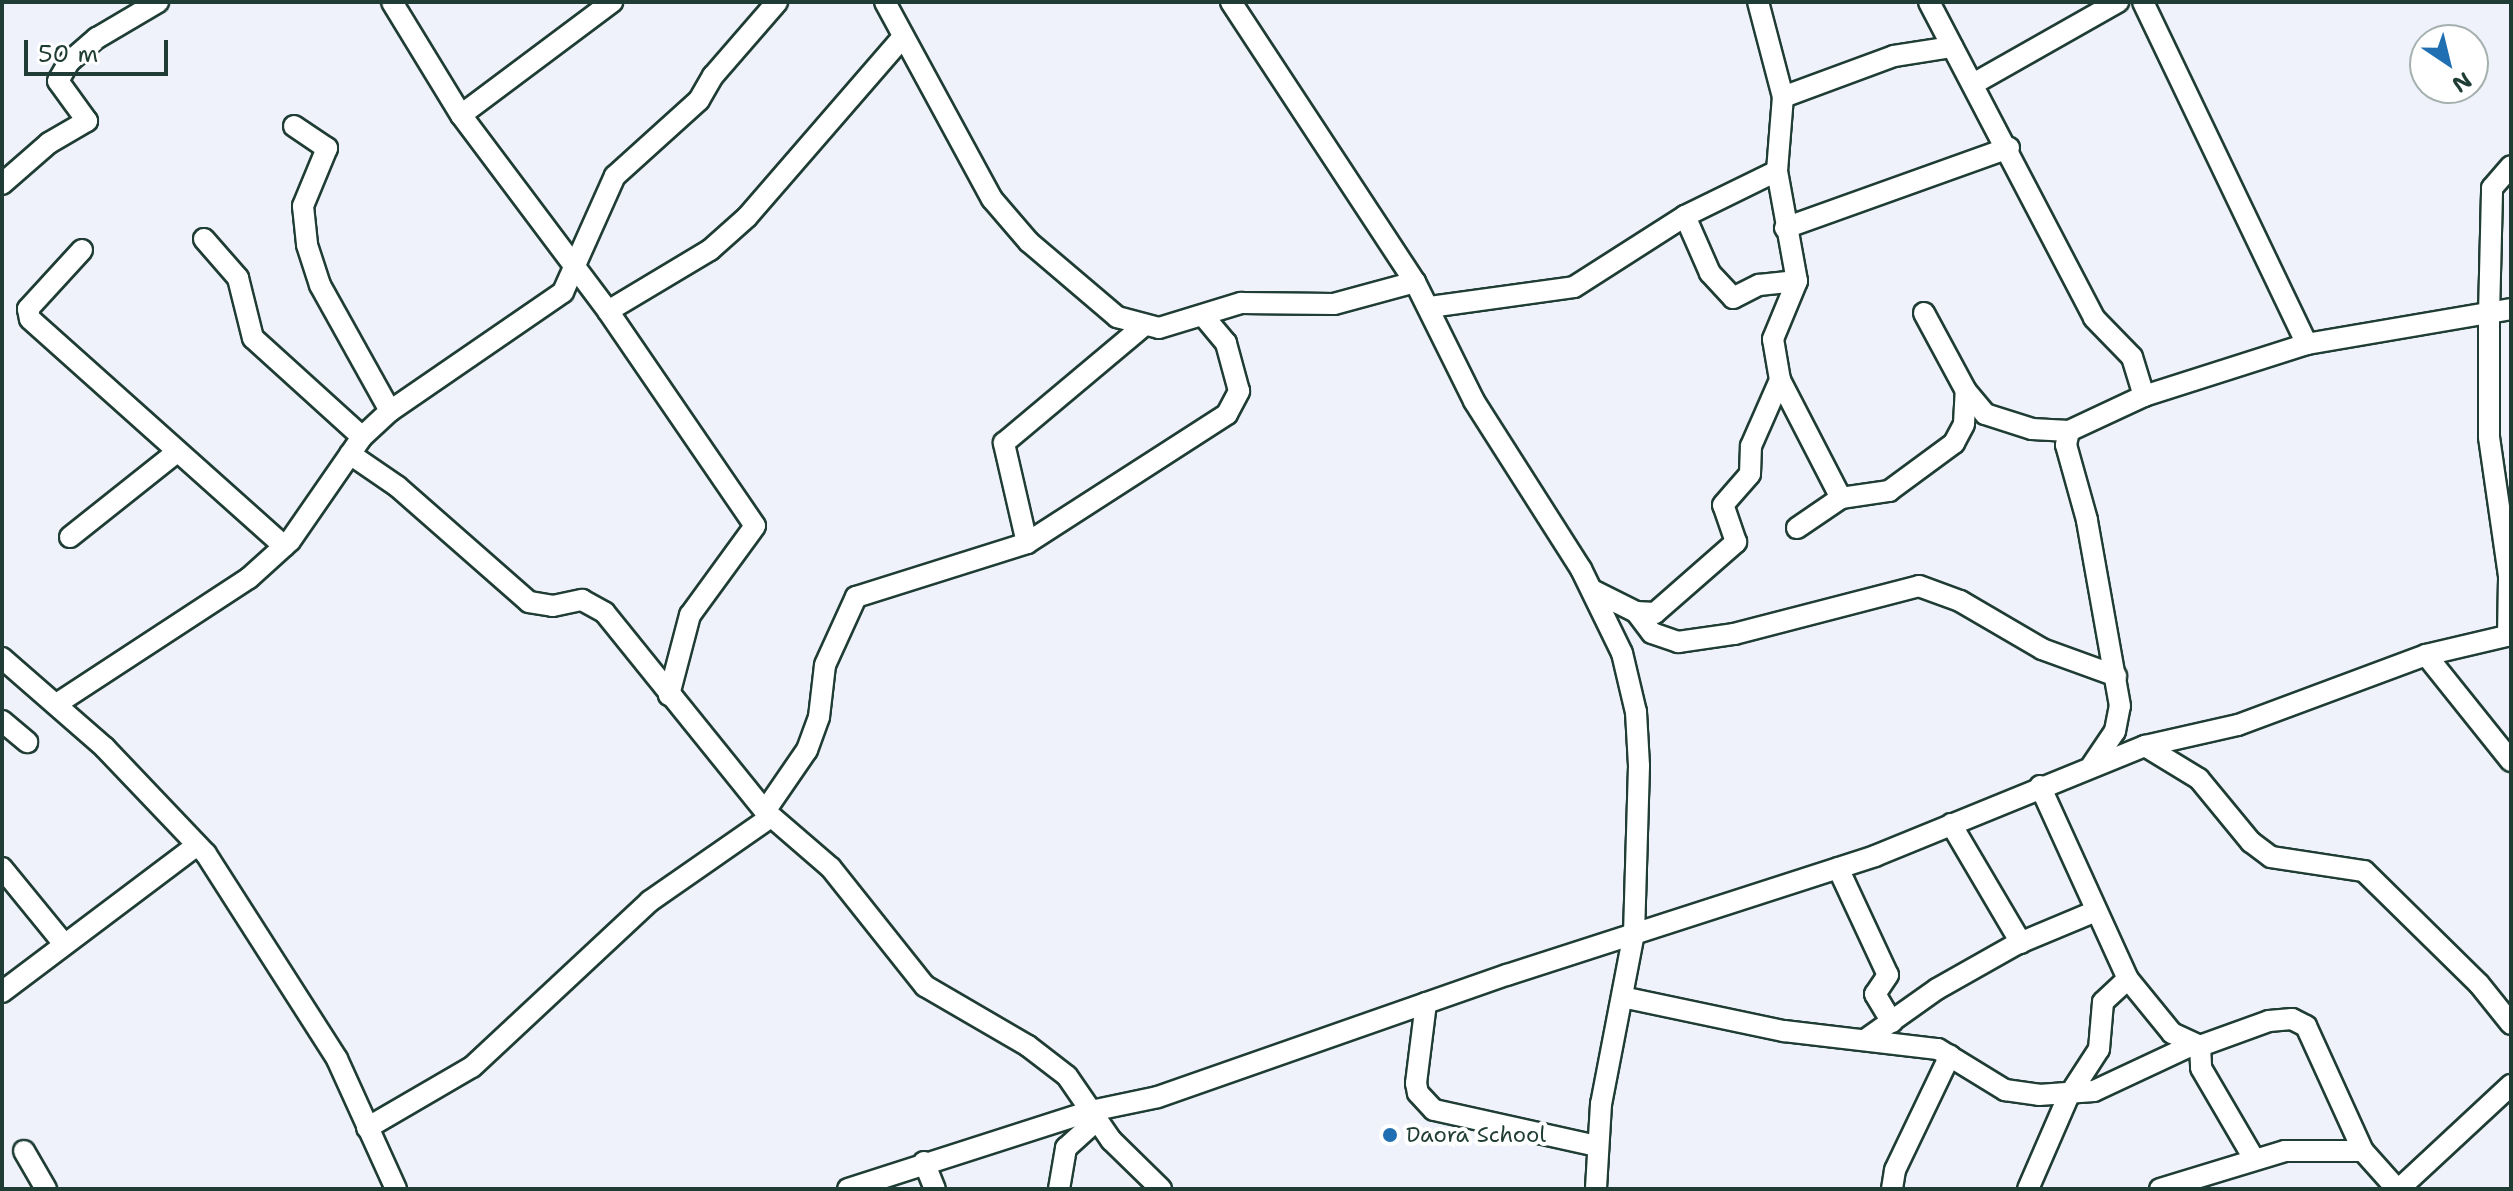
<!DOCTYPE html>
<html>
<head>
<meta charset="utf-8">
<style>
  body { margin:0 }
  #map { position:relative; width:2513px; height:1191px; overflow:hidden; background:#eff2fb; font-family:"Shantell Sans",sans-serif }
  div>[style] { position:absolute }
  .roads { filter:drop-shadow(2px 0 #1f3d34) drop-shadow(-2px 0 #1f3d34) drop-shadow(0 2px #1f3d34) drop-shadow(0 -2px #1f3d34) }
  .minor>* { height:20px; margin:-10px; padding:0 10px; transform-origin:10px; border-radius:10px; background:#fff }
  .dots>* { width:22px; height:22px; translate:-50% -50%; box-sizing:border-box; border:4px solid #fff; border-radius:50% }
  span { translate:-50% -50%; white-space:nowrap; text-align:center; line-height:1.15; -webkit-text-stroke:8px #fff; paint-order:stroke }
  .poi-label { font-size:22px; color:#1f3d34 }
  .left { translate:0 -50%; text-align:left }
  .frame { position:absolute; inset:0; border:4px solid #1f3d34; pointer-events:none }
  .north { position:absolute; left:2409px; top:24px; width:80px; height:80px; box-sizing:border-box; background:#fff; border:2px solid #a5b1ae; border-radius:50%; rotate:145deg; font-size:22px; font-weight:700; line-height:32px; text-align:center; color:#1f3d34 }
  .north::after { content:''; display:block; margin:auto; width:28px; height:36px; background:#1f6fb2; clip-path:polygon(50% 0,100% 100%,50% 72%,0 100%) }
  .scale { position:absolute; left:24px; top:40px; width:144px; height:36px; box-sizing:border-box; border:4px solid #1f3d34; border-top:0; padding-left:10px; font-size:24px; line-height:28px; white-space:nowrap; color:#1f3d34; -webkit-text-stroke:6px #fff; paint-order:stroke }
</style>
</head>
<body>
<div id="map">
  <div class="roads">
    <div class="minor">
      <i style="left:392px;top:2px;width:132px;rotate:58.6deg"></i>
      <i style="left:461px;top:115px;width:245px;rotate:53.1deg"></i>
      <i style="left:608px;top:311px;width:260px;rotate:55.6deg"></i>
      <i style="left:755px;top:526px;width:110px;rotate:126.1deg"></i>
      <i style="left:690px;top:615px;width:83px;rotate:104.7deg"></i>
      <i style="left:885px;top:2px;width:224px;rotate:61.5deg"></i>
      <i style="left:992px;top:199px;width:57px;rotate:49.3deg"></i>
      <i style="left:1029px;top:242px;width:116px;rotate:40.4deg"></i>
      <i style="left:1117px;top:317px;width:43px;rotate:14.7deg"></i>
      <i style="left:1159px;top:328px;width:86px;rotate:-17deg"></i>
      <i style="left:1241px;top:303px;width:93px;rotate:0.6deg"></i>
      <i style="left:1334px;top:304px;width:84px;rotate:-15.2deg"></i>
      <i style="left:1231px;top:2px;width:335px;rotate:56.7deg"></i>
      <i style="left:1415px;top:282px;width:133px;rotate:63.6deg"></i>
      <i style="left:1474px;top:401px;width:199px;rotate:57.5deg"></i>
      <i style="left:1581px;top:569px;width:93px;rotate:64deg"></i>
      <i style="left:1622px;top:653px;width:61px;rotate:76.7deg"></i>
      <i style="left:1636px;top:712px;width:54px;rotate:86.8deg"></i>
      <i style="left:1639px;top:766px;width:167px;rotate:91.7deg"></i>
      <i style="left:1634px;top:933px;width:174px;rotate:100.9deg"></i>
      <i style="left:1601px;top:1104px;width:85px;rotate:93.4deg"></i>
      <i style="left:1929px;top:2px;width:356px;rotate:62.4deg"></i>
      <i style="left:2094px;top:318px;width:54px;rotate:45.7deg"></i>
      <i style="left:2132px;top:357px;width:41px;rotate:72.9deg"></i>
      <i style="left:2143px;top:2px;width:379px;rotate:64.4deg"></i>
      <i style="left:1973px;top:84px;width:167px;rotate:-29.5deg"></i>
      <i style="left:1783px;top:97px;width:118px;rotate:-20.3deg"></i>
      <i style="left:1894px;top:56px;width:59px;rotate:-8.8deg"></i>
      <i style="left:461px;top:115px;width:189px;rotate:-36.8deg"></i>
      <i style="left:294px;top:126px;width:40px;rotate:34deg"></i>
      <i style="left:327px;top:148px;width:63px;rotate:112.5deg"></i>
      <i style="left:303px;top:206px;width:39px;rotate:84deg"></i>
      <i style="left:307px;top:245px;width:42px;rotate:72deg"></i>
      <i style="left:320px;top:285px;width:144px;rotate:60.9deg"></i>
      <i style="left:1777px;top:171px;width:112px;rotate:79.7deg"></i>
      <i style="left:1797px;top:281px;width:63px;rotate:112.5deg"></i>
      <i style="left:1773px;top:339px;width:42px;rotate:80.3deg"></i>
      <i style="left:1780px;top:380px;width:133px;rotate:62.7deg"></i>
      <i style="left:2px;top:184px;width:62px;rotate:-41.1deg"></i>
      <i style="left:49px;top:143px;width:44px;rotate:-30.1deg"></i>
      <i style="left:87px;top:121px;width:49px;rotate:-125.9deg"></i>
      <i style="left:58px;top:81px;width:22px;rotate:-60deg"></i>
      <i style="left:69px;top:62px;width:37px;rotate:-41deg"></i>
      <i style="left:97px;top:38px;width:71px;rotate:-30.5deg"></i>
      <i style="left:1685px;top:216px;width:62px;rotate:66.3deg"></i>
      <i style="left:1710px;top:273px;width:34px;rotate:47deg"></i>
      <i style="left:1733px;top:298px;width:29px;rotate:-27deg"></i>
      <i style="left:1759px;top:285px;width:38px;rotate:-6deg"></i>
      <i style="left:1785px;top:228px;width:238px;rotate:-19.7deg"></i>
      <i style="left:204px;top:239px;width:52px;rotate:48.9deg"></i>
      <i style="left:238px;top:278px;width:62px;rotate:76deg"></i>
      <i style="left:253px;top:338px;width:147px;rotate:42.2deg"></i>
      <i style="left:82px;top:250px;width:80px;rotate:132.5deg"></i>
      <i style="left:28px;top:309px;width:10px;rotate:79deg"></i>
      <i style="left:30px;top:319px;width:341px;rotate:41.8deg"></i>
      <i style="left:1430px;top:307px;width:145px;rotate:-7.9deg"></i>
      <i style="left:1574px;top:287px;width:132px;rotate:-32.6deg"></i>
      <i style="left:1685px;top:216px;width:102px;rotate:-26.1deg"></i>
      <i style="left:1777px;top:171px;width:74px;rotate:-85.4deg"></i>
      <i style="left:1783px;top:97px;width:98px;rotate:-104.7deg"></i>
      <i style="left:608px;top:311px;width:119px;rotate:-30.9deg"></i>
      <i style="left:710px;top:250px;width:50px;rotate:-41.7deg"></i>
      <i style="left:747px;top:217px;width:238px;rotate:-49.1deg"></i>
      <i style="left:1924px;top:313px;width:89px;rotate:61.7deg"></i>
      <i style="left:1966px;top:391px;width:30px;rotate:50deg"></i>
      <i style="left:1985px;top:414px;width:49px;rotate:17.7deg"></i>
      <i style="left:2032px;top:429px;width:37px;rotate:3deg"></i>
      <i style="left:350px;top:454px;width:58px;rotate:34.5deg"></i>
      <i style="left:398px;top:487px;width:174px;rotate:41.3deg"></i>
      <i style="left:529px;top:602px;width:24px;rotate:9deg"></i>
      <i style="left:553px;top:606px;width:30px;rotate:-12deg"></i>
      <i style="left:582px;top:600px;width:26px;rotate:29deg"></i>
      <i style="left:605px;top:613px;width:255px;rotate:51.1deg"></i>
      <i style="left:765px;top:811px;width:87px;rotate:40.8deg"></i>
      <i style="left:831px;top:868px;width:151px;rotate:51.5deg"></i>
      <i style="left:925px;top:986px;width:119px;rotate:30.2deg"></i>
      <i style="left:1028px;top:1046px;width:49px;rotate:37.6deg"></i>
      <i style="left:1067px;top:1076px;width:78px;rotate:55.5deg"></i>
      <i style="left:1111px;top:1140px;width:70px;rotate:44.4deg"></i>
      <i style="left:1797px;top:528px;width:53px;rotate:-34.3deg"></i>
      <i style="left:1841px;top:498px;width:49px;rotate:-8.3deg"></i>
      <i style="left:1889px;top:491px;width:81px;rotate:-36.4deg"></i>
      <i style="left:1954px;top:443px;width:21px;rotate:-62deg"></i>
      <i style="left:1964px;top:424px;width:33px;rotate:-87deg"></i>
      <i style="left:70px;top:537px;width:137px;rotate:-38.5deg"></i>
      <i style="left:1027px;top:543px;width:103px;rotate:-103deg"></i>
      <i style="left:1004px;top:443px;width:180px;rotate:-40deg"></i>
      <i style="left:1594px;top:591px;width:47px;rotate:26.6deg"></i>
      <i style="left:1636px;top:612px;width:19px;rotate:3deg"></i>
      <i style="left:1655px;top:613px;width:108px;rotate:-41.2deg"></i>
      <i style="left:1736px;top:542px;width:39px;rotate:-109deg"></i>
      <i style="left:1723px;top:505px;width:41px;rotate:-48.9deg"></i>
      <i style="left:1750px;top:474px;width:28px;rotate:-88deg"></i>
      <i style="left:1751px;top:446px;width:72px;rotate:-66.3deg"></i>
      <i style="left:1636px;top:612px;width:26px;rotate:53deg"></i>
      <i style="left:1652px;top:633px;width:28px;rotate:19deg"></i>
      <i style="left:1678px;top:642px;width:57px;rotate:-8.1deg"></i>
      <i style="left:1734px;top:634px;width:191px;rotate:-14.5deg"></i>
      <i style="left:1919px;top:586px;width:44px;rotate:20.1deg"></i>
      <i style="left:1960px;top:601px;width:95px;rotate:30.3deg"></i>
      <i style="left:2042px;top:649px;width:79px;rotate:20deg"></i>
      <i style="left:2508px;top:636px;width:60px;rotate:-89deg"></i>
      <i style="left:2509px;top:576px;width:140px;rotate:-98.2deg"></i>
      <i style="left:2489px;top:437px;width:122px;rotate:-90deg"></i>
      <i style="left:2489px;top:315px;width:127px;rotate:-88.6deg"></i>
      <i style="left:2492px;top:188px;width:29px;rotate:-49deg"></i>
      <i style="left:2426px;top:655px;width:136px;rotate:51.3deg"></i>
      <i style="left:2px;top:658px;width:137px;rotate:41.1deg"></i>
      <i style="left:105px;top:748px;width:146px;rotate:46.4deg"></i>
      <i style="left:206px;top:854px;width:243px;rotate:57.4deg"></i>
      <i style="left:337px;top:1059px;width:143px;rotate:65.6deg"></i>
      <i style="left:58px;top:703px;width:228px;rotate:-33.2deg"></i>
      <i style="left:249px;top:578px;width:55px;rotate:-42.1deg"></i>
      <i style="left:290px;top:541px;width:126px;rotate:-55.3deg"></i>
      <i style="left:362px;top:437px;width:38px;rotate:-43deg"></i>
      <i style="left:390px;top:411px;width:210px;rotate:-34.5deg"></i>
      <i style="left:563px;top:292px;width:127px;rotate:-65.9deg"></i>
      <i style="left:615px;top:176px;width:113px;rotate:-42.1deg"></i>
      <i style="left:699px;top:100px;width:28px;rotate:-60deg"></i>
      <i style="left:713px;top:76px;width:98px;rotate:-49.1deg"></i>
      <i style="left:2px;top:721px;width:33px;rotate:40deg"></i>
      <i style="left:2145px;top:746px;width:63px;rotate:31.4deg"></i>
      <i style="left:2199px;top:779px;width:82px;rotate:50.5deg"></i>
      <i style="left:2251px;top:842px;width:25px;rotate:37deg"></i>
      <i style="left:2271px;top:857px;width:94px;rotate:8.6deg"></i>
      <i style="left:2364px;top:871px;width:161px;rotate:44.5deg"></i>
      <i style="left:2479px;top:984px;width:51px;rotate:51.3deg"></i>
      <i style="left:2092px;top:765px;width:41px;rotate:-55.9deg"></i>
      <i style="left:2115px;top:731px;width:25px;rotate:-79deg"></i>
      <i style="left:2120px;top:706px;width:189px;rotate:-100.1deg"></i>
      <i style="left:2087px;top:520px;width:78px;rotate:-105.6deg"></i>
      <i style="left:2066px;top:445px;width:14px;rotate:-78deg"></i>
      <i style="left:2069px;top:431px;width:83px;rotate:-25deg"></i>
      <i style="left:2144px;top:396px;width:171px;rotate:-17.7deg"></i>
      <i style="left:2307px;top:344px;width:207px;rotate:-9.7deg"></i>
      <i style="left:2040px;top:786px;width:212px;rotate:65.5deg"></i>
      <i style="left:2128px;top:979px;width:70px;rotate:50.8deg"></i>
      <i style="left:2172px;top:1033px;width:31px;rotate:25deg"></i>
      <i style="left:2200px;top:1046px;width:73px;rotate:-19.9deg"></i>
      <i style="left:2269px;top:1021px;width:23px;rotate:-5deg"></i>
      <i style="left:2292px;top:1019px;width:16px;rotate:27deg"></i>
      <i style="left:2306px;top:1026px;width:137px;rotate:65.5deg"></i>
      <i style="left:2363px;top:1151px;width:51px;rotate:48.2deg"></i>
      <i style="left:765px;top:811px;width:74px;rotate:-55.5deg"></i>
      <i style="left:807px;top:750px;width:35px;rotate:-70deg"></i>
      <i style="left:819px;top:717px;width:52px;rotate:-83.4deg"></i>
      <i style="left:825px;top:665px;width:75px;rotate:-65.5deg"></i>
      <i style="left:856px;top:597px;width:179px;rotate:-17.5deg"></i>
      <i style="left:1027px;top:543px;width:238px;rotate:-32.8deg"></i>
      <i style="left:1227px;top:414px;width:26px;rotate:-62deg"></i>
      <i style="left:1239px;top:391px;width:50px;rotate:-105.2deg"></i>
      <i style="left:1226px;top:343px;width:35px;rotate:-130deg"></i>
      <i style="left:1951px;top:824px;width:138px;rotate:59.5deg"></i>
      <i style="left:2px;top:868px;width:98px;rotate:50.8deg"></i>
      <i style="left:1838px;top:868px;width:118px;rotate:65deg"></i>
      <i style="left:1888px;top:975px;width:23px;rotate:124deg"></i>
      <i style="left:1875px;top:994px;width:33px;rotate:59deg"></i>
      <i style="left:2px;top:992px;width:244px;rotate:-37deg"></i>
      <i style="left:1622px;top:997px;width:166px;rotate:11.9deg"></i>
      <i style="left:1784px;top:1031px;width:155px;rotate:6.7deg"></i>
      <i style="left:1938px;top:1049px;width:79px;rotate:31.5deg"></i>
      <i style="left:2005px;top:1090px;width:34px;rotate:8deg"></i>
      <i style="left:2039px;top:1095px;width:55px;rotate:-4.2deg"></i>
      <i style="left:2094px;top:1091px;width:108px;rotate:-25.1deg"></i>
      <i style="left:1426px;top:1003px;width:81px;rotate:97.1deg"></i>
      <i style="left:1416px;top:1083px;width:10px;rotate:79deg"></i>
      <i style="left:1418px;top:1093px;width:23px;rotate:47deg"></i>
      <i style="left:1434px;top:1110px;width:166px;rotate:12.5deg"></i>
      <i style="left:1865px;top:1040px;width:88px;rotate:-35.3deg"></i>
      <i style="left:1937px;top:989px;width:92px;rotate:-29.4deg"></i>
      <i style="left:2017px;top:944px;width:86px;rotate:-22.7deg"></i>
      <i style="left:2200px;top:1046px;width:22px;rotate:87deg"></i>
      <i style="left:2201px;top:1068px;width:103px;rotate:59.7deg"></i>
      <i style="left:367px;top:1128px;width:121px;rotate:-30.2deg"></i>
      <i style="left:472px;top:1067px;width:243px;rotate:-43deg"></i>
      <i style="left:650px;top:901px;width:147px;rotate:-34.8deg"></i>
      <i style="left:24px;top:1151px;width:44px;rotate:59.9deg"></i>
      <i style="left:924px;top:1162px;width:29px;rotate:68deg"></i>
      <i style="left:848px;top:1189px;width:255px;rotate:-17.8deg"></i>
      <i style="left:1091px;top:1111px;width:68px;rotate:-11.8deg"></i>
      <i style="left:1158px;top:1097px;width:370px;rotate:-19.3deg"></i>
      <i style="left:1507px;top:975px;width:387px;rotate:-17.9deg"></i>
      <i style="left:1875px;top:856px;width:292px;rotate:-22.2deg"></i>
      <i style="left:2145px;top:746px;width:95px;rotate:-12.7deg"></i>
      <i style="left:2238px;top:725px;width:201px;rotate:-20.4deg"></i>
      <i style="left:2426px;top:655px;width:87px;rotate:-13.2deg"></i>
      <i style="left:1059px;top:1189px;width:42px;rotate:-80.3deg"></i>
      <i style="left:1066px;top:1148px;width:42px;rotate:-42.1deg"></i>
      <i style="left:1892px;top:1189px;width:19px;rotate:-81deg"></i>
      <i style="left:1895px;top:1170px;width:127px;rotate:-64.4deg"></i>
      <i style="left:2028px;top:1189px;width:100px;rotate:-66.5deg"></i>
      <i style="left:2068px;top:1097px;width:57px;rotate:-57.1deg"></i>
      <i style="left:2099px;top:1049px;width:47px;rotate:-85.1deg"></i>
      <i style="left:2103px;top:1002px;width:34px;rotate:-43deg"></i>
      <i style="left:2160px;top:1189px;width:131px;rotate:-16.9deg"></i>
      <i style="left:2285px;top:1151px;width:78px"></i>
      <i style="left:2399px;top:1189px;width:153px;rotate:-42.9deg"></i>
    </div>
  </div>
  <div class="dots">
    <i style="left:1390px;top:1135px;background:#1f6fb2"></i>
  </div>
  <div class="poi-label">
    <span class="left" style="left:1406px;top:1135px">Daora School</span>
  </div>
  <div class="frame"></div>
  <div class="north">N</div>
  <div class="scale">50 m</div>
</div>
</body>
</html>
